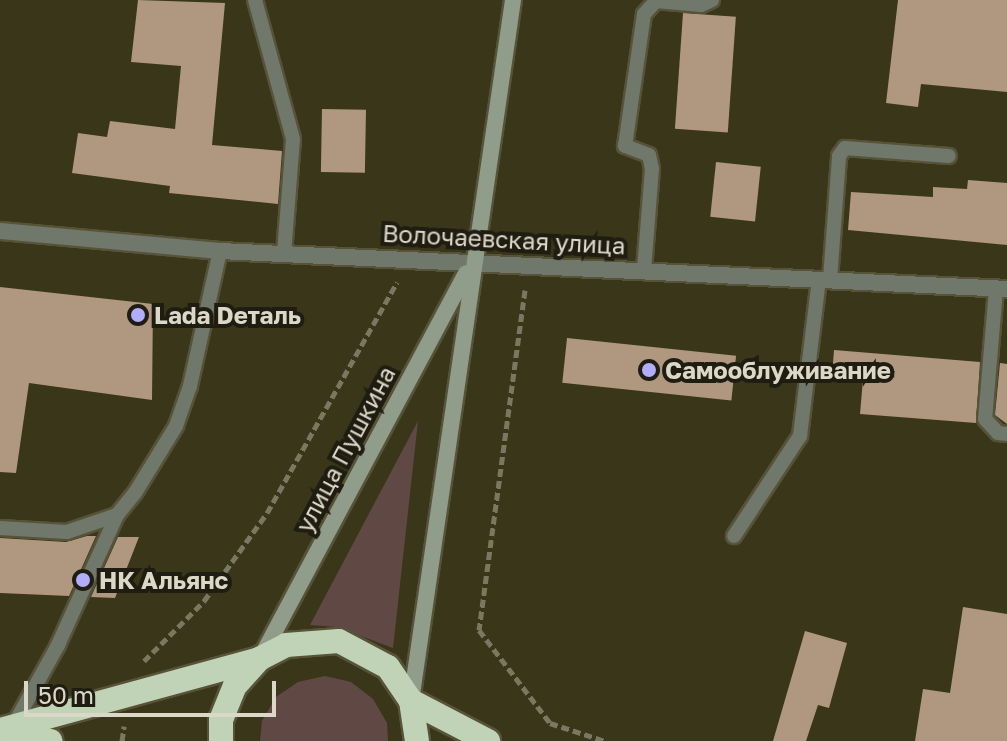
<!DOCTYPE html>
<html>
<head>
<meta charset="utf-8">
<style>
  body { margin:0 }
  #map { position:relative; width:1007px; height:741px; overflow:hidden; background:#3a361a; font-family:"Golos Text",sans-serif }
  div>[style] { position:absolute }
  .green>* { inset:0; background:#604944 }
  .building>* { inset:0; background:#b0977f; transform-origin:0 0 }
  .path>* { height:5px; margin-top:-2.5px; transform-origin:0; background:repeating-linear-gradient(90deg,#7b7861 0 8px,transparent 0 12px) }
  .roads { filter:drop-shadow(2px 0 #575339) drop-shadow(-2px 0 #575339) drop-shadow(0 2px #575339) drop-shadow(0 -2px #575339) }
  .lane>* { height:14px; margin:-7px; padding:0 7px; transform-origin:7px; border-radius:7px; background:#70786c }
  .street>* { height:16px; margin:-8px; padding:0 8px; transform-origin:8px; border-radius:8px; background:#70786c }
  .secondary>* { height:16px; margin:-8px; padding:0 8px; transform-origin:8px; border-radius:8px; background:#909d8a }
  .highway>* { height:24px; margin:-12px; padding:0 12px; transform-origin:12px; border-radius:12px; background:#c0d3b6 }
  .dots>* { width:22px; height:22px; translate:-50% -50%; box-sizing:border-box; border:4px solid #1f1d11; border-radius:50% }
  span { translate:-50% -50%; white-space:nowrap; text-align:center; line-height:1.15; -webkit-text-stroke:8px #1f1d11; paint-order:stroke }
  .street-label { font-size:24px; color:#dbd8c8 }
  .poi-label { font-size:24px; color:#dbd8c8; font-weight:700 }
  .left { translate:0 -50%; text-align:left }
  .scale { position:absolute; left:24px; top:681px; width:252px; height:36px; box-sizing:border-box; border:4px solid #dbd8c8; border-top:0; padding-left:10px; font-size:24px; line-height:28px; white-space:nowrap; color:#dbd8c8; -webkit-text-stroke:6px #1f1d11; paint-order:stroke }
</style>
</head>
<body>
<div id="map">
  <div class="green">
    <i style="clip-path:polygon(418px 421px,393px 648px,337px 627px,310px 625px)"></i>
    <i style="clip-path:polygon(325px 676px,351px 682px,373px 699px,387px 723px,388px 741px,260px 741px,262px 721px,276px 697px,298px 682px)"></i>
  </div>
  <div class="building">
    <i style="clip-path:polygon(138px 0,225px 3px,212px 145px,282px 151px,278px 204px,169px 193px,170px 186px,72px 173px,78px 133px,107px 137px,110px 121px,175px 129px,181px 66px,131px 62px)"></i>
    <i style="clip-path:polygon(898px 0,1007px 0,1007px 92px,921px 84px,918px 107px,886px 103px)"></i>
    <i style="left:683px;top:13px;width:53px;height:116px;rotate:4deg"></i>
    <i style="left:322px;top:109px;width:44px;height:63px;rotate:1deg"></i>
    <i style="left:716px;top:162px;width:45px;height:55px;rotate:6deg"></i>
    <i style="clip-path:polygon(968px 180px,1007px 183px,1007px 245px,848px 230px,851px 192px,933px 197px,933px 187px,967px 189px)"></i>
    <i style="clip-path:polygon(0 287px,153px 304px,152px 400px,29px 383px,16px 473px,0 472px)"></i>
    <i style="left:567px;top:338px;width:170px;height:45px;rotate:6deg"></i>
    <i style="clip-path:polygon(834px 350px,980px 362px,976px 423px,860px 414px,863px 379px,832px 377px)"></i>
    <i style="clip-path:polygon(1000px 363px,1007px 364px,1007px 424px,995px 415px)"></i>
    <i style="clip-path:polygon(87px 536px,96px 536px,69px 596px,0 593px,0 538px,66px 542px)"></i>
    <i style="clip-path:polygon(118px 537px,139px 537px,115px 598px,91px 597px)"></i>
    <i style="clip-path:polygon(963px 607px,1007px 614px,1007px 741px,915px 741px,923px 689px,950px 693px)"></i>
    <i style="clip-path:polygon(805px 631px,847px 643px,829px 708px,818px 705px,806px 741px,773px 741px)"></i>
  </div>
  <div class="path">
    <i style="left:525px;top:290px;width:343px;rotate:97.7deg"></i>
    <i style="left:479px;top:630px;width:117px;rotate:52.6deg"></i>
    <i style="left:550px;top:723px;width:58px;rotate:18.1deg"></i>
    <i style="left:144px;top:661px;width:85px;rotate:-45deg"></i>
    <i style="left:204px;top:601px;width:108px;rotate:-54.4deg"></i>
    <i style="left:267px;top:513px;width:265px;rotate:-60.6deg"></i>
    <i style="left:122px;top:741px;width:15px;rotate:-82deg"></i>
  </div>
  <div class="roads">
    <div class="lane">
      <i style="left:255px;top:0;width:144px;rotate:74.7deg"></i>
      <i style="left:293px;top:139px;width:115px;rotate:94.5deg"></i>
      <i style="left:644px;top:270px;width:101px;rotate:-85.5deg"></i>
      <i style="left:652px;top:169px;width:14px;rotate:-102deg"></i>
      <i style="left:649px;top:155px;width:26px;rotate:-159deg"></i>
      <i style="left:625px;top:146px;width:133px;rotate:-81.8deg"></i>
      <i style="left:644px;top:14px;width:18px;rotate:-47deg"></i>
      <i style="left:656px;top:1px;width:45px;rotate:5.1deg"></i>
      <i style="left:701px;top:5px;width:12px;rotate:-24deg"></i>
      <i style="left:830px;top:280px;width:124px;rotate:-85.8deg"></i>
      <i style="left:839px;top:156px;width:10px;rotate:-53deg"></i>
      <i style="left:845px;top:148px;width:104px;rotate:4.4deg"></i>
      <i style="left:996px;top:289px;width:130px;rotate:94.8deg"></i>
      <i style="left:985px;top:419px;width:19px;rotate:47deg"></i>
      <i style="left:998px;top:433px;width:9px;rotate:6deg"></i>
      <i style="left:0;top:528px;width:67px;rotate:3.4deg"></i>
      <i style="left:67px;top:532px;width:53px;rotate:-18.8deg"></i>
      <i style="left:117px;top:515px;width:28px;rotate:-51deg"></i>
      <i style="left:135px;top:493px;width:79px;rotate:-58.5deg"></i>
      <i style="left:176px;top:426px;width:42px;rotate:-70.7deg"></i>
      <i style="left:190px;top:386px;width:138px;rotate:-77.5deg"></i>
      <i style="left:734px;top:536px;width:120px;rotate:-56.6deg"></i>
      <i style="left:800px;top:436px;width:158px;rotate:-83.1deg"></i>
      <i style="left:13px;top:726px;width:93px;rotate:-60.9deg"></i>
      <i style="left:58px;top:645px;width:143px;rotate:-65.6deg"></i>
    </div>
    <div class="street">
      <i style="left:0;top:231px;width:221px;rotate:5.2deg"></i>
      <i style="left:220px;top:251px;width:788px;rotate:2.76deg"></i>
    </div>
    <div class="secondary">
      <i style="left:260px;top:659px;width:437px;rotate:-61.9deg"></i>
      <i style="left:411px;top:701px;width:708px;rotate:-81.72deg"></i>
    </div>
    <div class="highway">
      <i style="left:411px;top:701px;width:87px;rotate:27.5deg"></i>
      <i style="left:0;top:730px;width:269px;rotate:-15.3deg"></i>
      <i style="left:11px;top:730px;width:41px;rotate:15.8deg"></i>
      <i style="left:221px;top:741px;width:21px;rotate:-90deg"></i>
      <i style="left:221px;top:720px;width:37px;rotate:-68deg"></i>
      <i style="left:235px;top:686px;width:36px;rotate:-48deg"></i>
      <i style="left:259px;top:659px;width:30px;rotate:-27deg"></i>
      <i style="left:286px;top:645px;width:53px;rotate:-4.3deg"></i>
      <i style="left:339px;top:641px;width:55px;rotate:28deg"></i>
      <i style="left:388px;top:667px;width:41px;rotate:55.9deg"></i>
      <i style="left:411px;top:701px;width:40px;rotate:81.5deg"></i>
    </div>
  </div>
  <div class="dots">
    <i style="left:138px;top:315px;background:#b1adfa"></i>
    <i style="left:649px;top:370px;background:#b1adfa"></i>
    <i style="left:83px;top:580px;background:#b1adfa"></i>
  </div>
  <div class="street-label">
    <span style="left:504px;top:239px;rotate:3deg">Волочаевская улица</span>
    <span style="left:345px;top:449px;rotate:-62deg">улица Пушкина</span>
  </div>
  <div class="poi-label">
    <span class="left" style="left:154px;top:315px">Lada Dеталь</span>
    <span class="left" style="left:665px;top:370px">Самооблуживание</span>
    <span class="left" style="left:99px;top:580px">НК Альянс</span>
  </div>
  <div class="scale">50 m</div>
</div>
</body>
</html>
